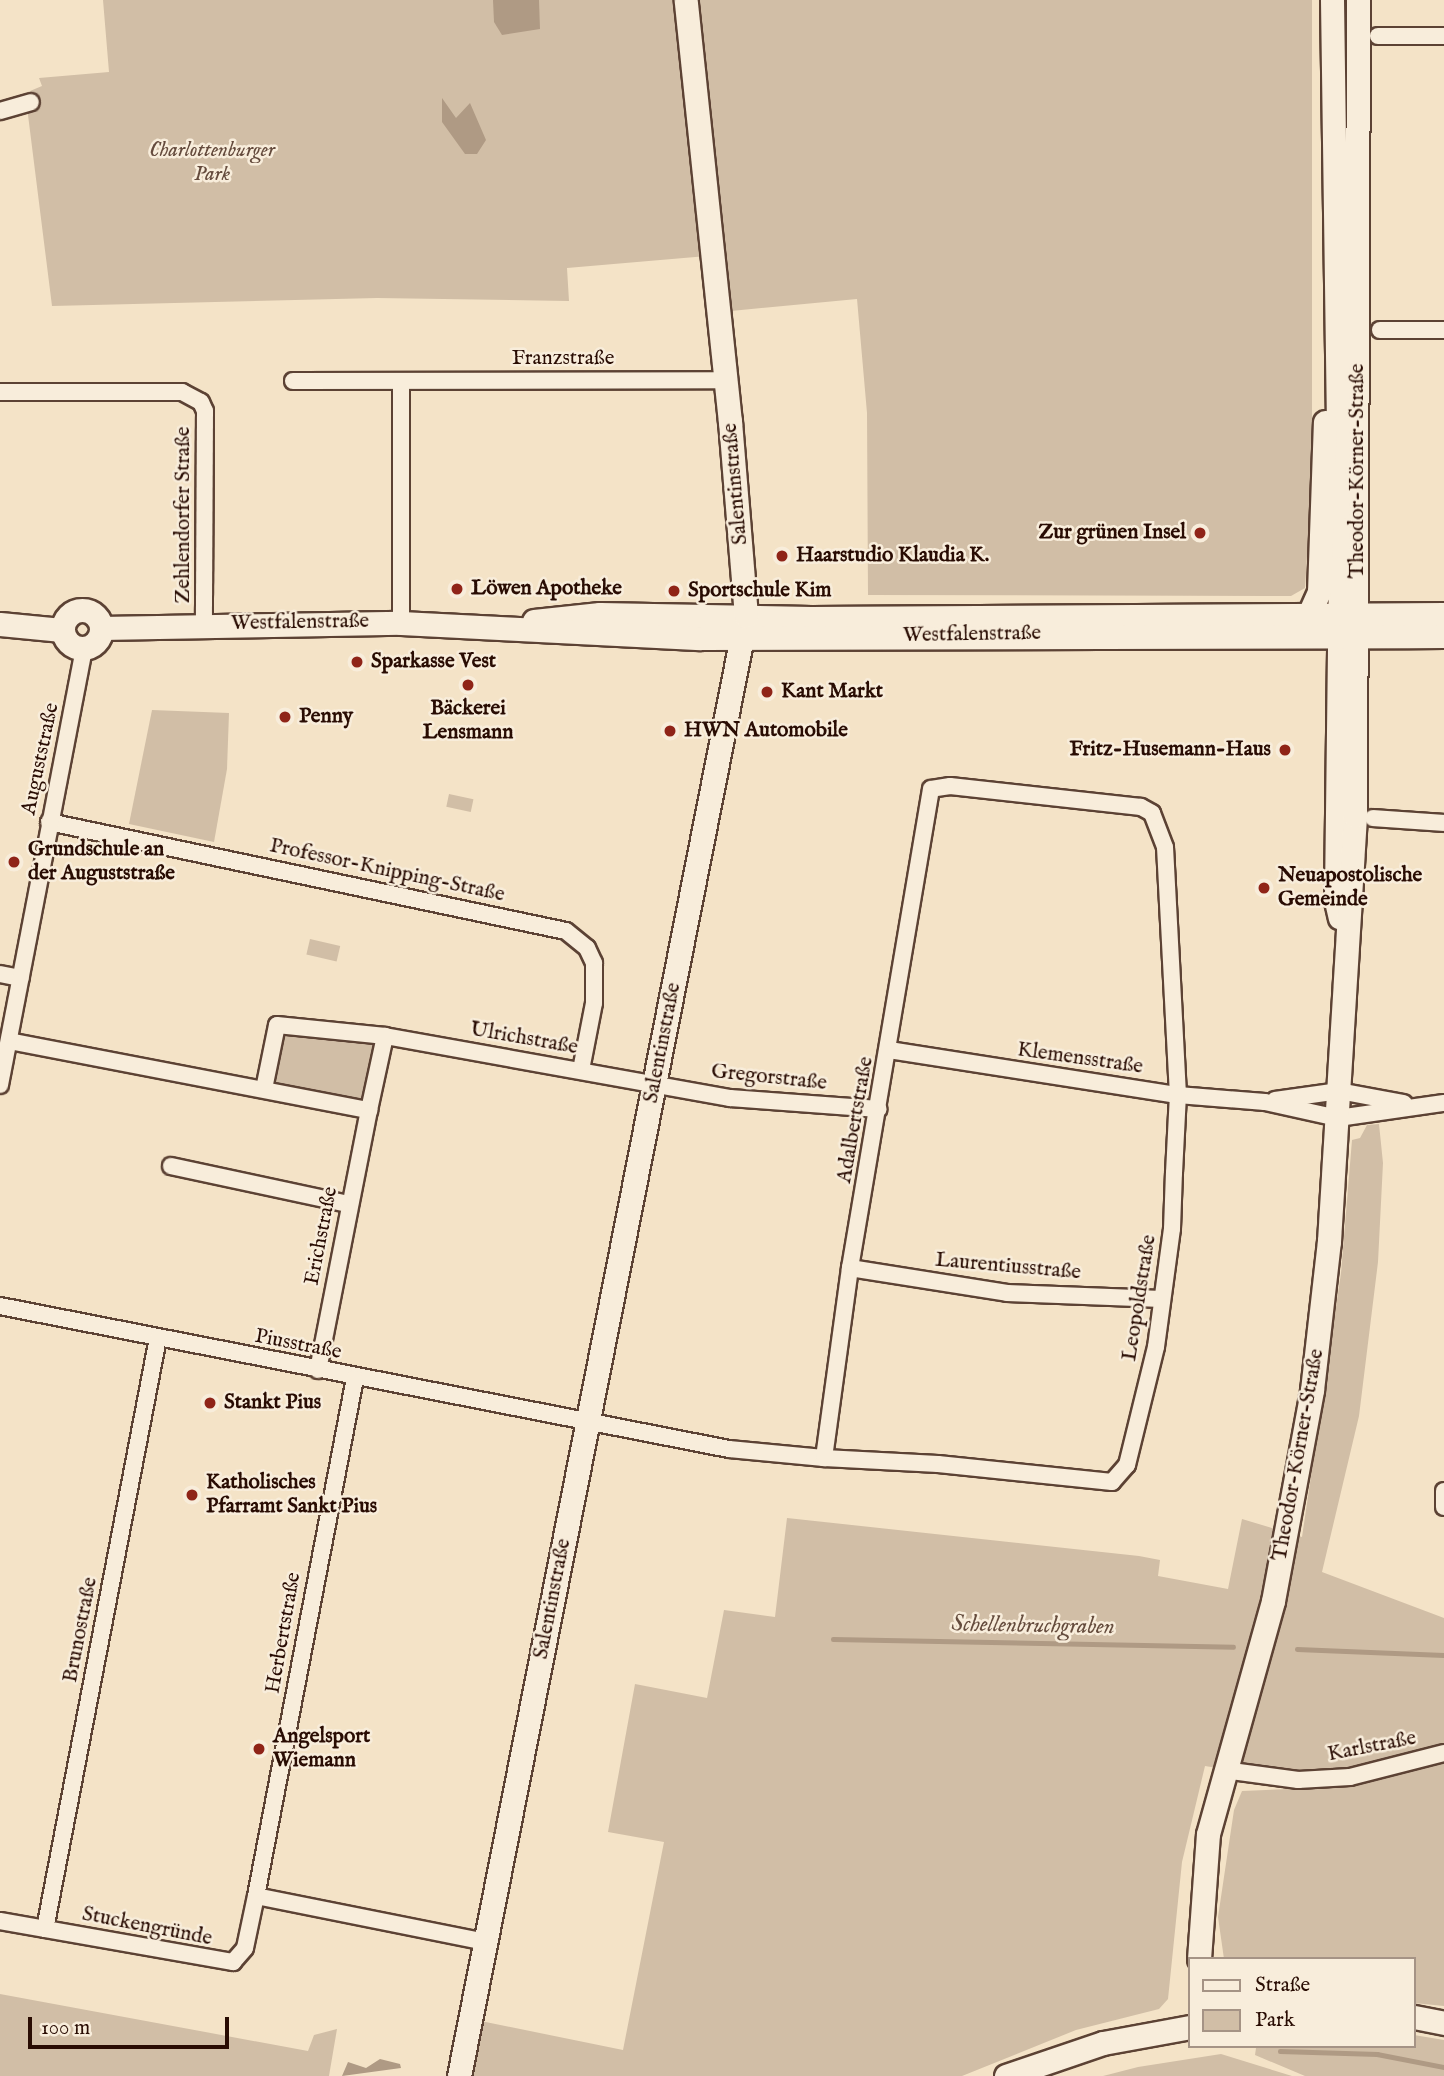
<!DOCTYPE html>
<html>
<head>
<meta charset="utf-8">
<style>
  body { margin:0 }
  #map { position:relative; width:1444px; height:2076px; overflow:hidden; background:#f4e3c7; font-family:"IM FELL English",serif }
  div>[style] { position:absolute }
  .green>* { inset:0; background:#d1bea6; transform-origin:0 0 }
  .water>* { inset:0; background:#af9a84 }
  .stream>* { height:4.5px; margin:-2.25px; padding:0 2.25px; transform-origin:2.25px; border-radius:2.25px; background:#af9a84 }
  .roads { filter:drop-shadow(2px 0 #5c4234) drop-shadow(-2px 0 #5c4234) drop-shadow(0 2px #5c4234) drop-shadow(0 -2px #5c4234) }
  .street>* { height:16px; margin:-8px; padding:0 8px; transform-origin:8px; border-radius:8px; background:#f8eddb }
  .secondary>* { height:23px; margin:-11.5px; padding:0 11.5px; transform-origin:11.5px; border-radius:11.5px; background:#f8eddb }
  .secondary>.ring { margin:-11.5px; padding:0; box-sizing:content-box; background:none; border:23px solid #f8eddb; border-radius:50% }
  .dots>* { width:19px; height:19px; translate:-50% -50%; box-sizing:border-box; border:4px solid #f8eddb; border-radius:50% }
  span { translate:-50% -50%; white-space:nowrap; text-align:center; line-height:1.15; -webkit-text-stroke:5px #f8eddb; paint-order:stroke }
  .park-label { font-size:21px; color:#644a3c; font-style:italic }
  .street-label { font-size:21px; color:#290c03 }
  .poi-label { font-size:21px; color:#290c03; font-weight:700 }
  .right { translate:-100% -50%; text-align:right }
  .left { translate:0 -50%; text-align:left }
  .water-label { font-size:23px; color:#654c3d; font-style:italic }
  .legend { position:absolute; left:1188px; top:1957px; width:228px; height:91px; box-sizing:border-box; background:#f8eddb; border:2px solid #a59385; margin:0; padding:9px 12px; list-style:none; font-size:21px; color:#290c03 }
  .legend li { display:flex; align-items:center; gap:14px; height:35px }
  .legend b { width:35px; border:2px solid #a59385 }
  .scale { position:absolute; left:28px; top:2017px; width:201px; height:32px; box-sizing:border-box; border:4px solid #290c03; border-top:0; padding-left:9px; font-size:21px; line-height:24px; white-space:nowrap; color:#290c03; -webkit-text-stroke:5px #f8eddb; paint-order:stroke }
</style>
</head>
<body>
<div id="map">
  <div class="green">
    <i style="clip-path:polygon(103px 0,1312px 0,1312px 479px,1305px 588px,1291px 596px,868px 595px,867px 413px,857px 299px,731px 311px,701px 17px,682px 19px,707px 256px,567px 268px,569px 301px,377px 298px,52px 306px,28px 115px,30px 91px,42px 86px,39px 78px,109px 72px)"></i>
    <i style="clip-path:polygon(152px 710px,229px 713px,227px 769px,214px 842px,129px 824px)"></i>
    <i style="left:449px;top:794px;width:25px;height:13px;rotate:12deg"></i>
    <i style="left:310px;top:939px;width:31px;height:16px;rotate:13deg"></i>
    <i style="clip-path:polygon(285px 1032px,374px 1041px,366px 1096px,358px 1101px,275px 1084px)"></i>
    <i style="clip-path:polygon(1379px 1124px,1383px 1163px,1378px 1262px,1359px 1416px,1322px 1572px,1444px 1618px,1444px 2006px,1414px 2003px,1414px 1959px,1224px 1959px,1218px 1917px,1234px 1810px,1242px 1791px,1289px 1789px,1290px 1780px,1205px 1766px,1182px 1862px,1168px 1999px,1159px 2009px,1076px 2030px,962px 2076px,465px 2076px,476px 2020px,623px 2050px,664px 1842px,608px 1832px,635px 1684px,707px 1698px,724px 1610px,775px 1617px,787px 1518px,1139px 1556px,1160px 1560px,1158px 1576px,1228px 1589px,1242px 1519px,1302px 1537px,1341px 1273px,1352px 1140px,1360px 1138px,1367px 1125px)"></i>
    <i style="clip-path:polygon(0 1994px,308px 2051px,314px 2035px,337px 2029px,329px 2076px,0 2076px)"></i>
    <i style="clip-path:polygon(1414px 2035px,1444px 2040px,1444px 2076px,1305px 2076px,1255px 2055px,1256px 2048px,1233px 2047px,1414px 2046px)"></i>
    <i style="clip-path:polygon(1221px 2054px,1292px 2076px,1103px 2076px,1138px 2067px)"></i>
  </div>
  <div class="water">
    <i style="clip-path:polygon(539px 0,540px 29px,502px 35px,494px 22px,493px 0)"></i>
    <i style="clip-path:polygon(442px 98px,456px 118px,470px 103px,486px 140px,477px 154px,465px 154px,442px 122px)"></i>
    <i style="clip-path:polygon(380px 2059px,400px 2064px,401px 2068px,342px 2076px,348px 2062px,366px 2068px)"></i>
  </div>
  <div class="stream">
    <i style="left:833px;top:1639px;width:400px;rotate:1.1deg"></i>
    <i style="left:1297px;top:1649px;width:147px;rotate:2.3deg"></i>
    <i style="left:1280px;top:2051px;width:97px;rotate:1.8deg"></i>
    <i style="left:1377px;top:2054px;width:68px;rotate:11deg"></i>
  </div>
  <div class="roads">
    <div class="street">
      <i style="left:1378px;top:36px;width:66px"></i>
      <i style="left:0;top:111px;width:32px;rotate:-16deg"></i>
      <i style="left:1380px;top:330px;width:64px"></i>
      <i style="left:293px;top:381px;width:433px;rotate:-0.1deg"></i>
      <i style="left:401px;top:381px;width:242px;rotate:90deg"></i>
      <i style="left:0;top:392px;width:182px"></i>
      <i style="left:182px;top:392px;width:21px;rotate:28deg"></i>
      <i style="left:201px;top:402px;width:10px;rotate:66deg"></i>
      <i style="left:205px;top:411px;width:213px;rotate:90.3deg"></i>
      <i style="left:1373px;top:818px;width:71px;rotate:4deg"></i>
      <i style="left:49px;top:822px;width:528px;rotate:11.91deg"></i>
      <i style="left:566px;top:931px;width:27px;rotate:39deg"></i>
      <i style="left:587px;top:948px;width:17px;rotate:65deg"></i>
      <i style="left:594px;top:963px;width:40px;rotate:90deg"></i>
      <i style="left:594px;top:1003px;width:68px;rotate:101deg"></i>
      <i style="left:0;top:974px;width:21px;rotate:11deg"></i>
      <i style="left:9px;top:1041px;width:367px;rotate:10.9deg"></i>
      <i style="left:369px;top:1110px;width:76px;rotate:-77.8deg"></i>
      <i style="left:889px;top:1050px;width:292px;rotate:8.9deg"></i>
      <i style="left:1178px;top:1095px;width:87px;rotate:4.6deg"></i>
      <i style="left:1265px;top:1102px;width:75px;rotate:12.4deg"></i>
      <i style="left:1338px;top:1118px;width:107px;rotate:-8.1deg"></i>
      <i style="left:0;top:1085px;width:445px;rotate:-79.1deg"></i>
      <i style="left:264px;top:1089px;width:65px;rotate:-78.5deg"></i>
      <i style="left:277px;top:1025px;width:109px;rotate:5.8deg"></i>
      <i style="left:385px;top:1036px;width:351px;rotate:10.2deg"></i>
      <i style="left:730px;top:1098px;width:149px;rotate:4.2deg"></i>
      <i style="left:1275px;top:1100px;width:65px;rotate:-8deg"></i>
      <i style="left:1339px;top:1091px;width:66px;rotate:10.5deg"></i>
      <i style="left:171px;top:1166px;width:182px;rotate:12.1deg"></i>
      <i style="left:850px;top:1268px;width:159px;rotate:9deg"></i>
      <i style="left:1007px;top:1293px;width:155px;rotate:2.2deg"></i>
      <i style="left:0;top:1306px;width:743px;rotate:11.1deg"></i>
      <i style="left:729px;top:1449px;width:95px;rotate:5.4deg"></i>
      <i style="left:824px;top:1458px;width:114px;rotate:3deg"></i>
      <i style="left:938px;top:1464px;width:175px;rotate:5.9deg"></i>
      <i style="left:1112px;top:1482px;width:23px;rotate:-49deg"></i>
      <i style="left:1127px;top:1465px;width:122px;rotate:-76.2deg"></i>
      <i style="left:1156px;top:1347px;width:119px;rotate:-82.3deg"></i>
      <i style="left:1172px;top:1229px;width:56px;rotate:-88deg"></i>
      <i style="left:1174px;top:1173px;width:78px;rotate:-87.1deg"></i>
      <i style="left:1178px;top:1095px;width:248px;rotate:-93deg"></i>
      <i style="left:1165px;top:847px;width:36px;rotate:-111deg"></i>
      <i style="left:1152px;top:813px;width:13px;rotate:-151deg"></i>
      <i style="left:1141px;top:807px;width:192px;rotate:-173.7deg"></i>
      <i style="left:950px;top:786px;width:19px;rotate:171deg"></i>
      <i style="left:931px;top:789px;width:486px;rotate:99.6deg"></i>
      <i style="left:850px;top:1268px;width:192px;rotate:97.8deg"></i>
      <i style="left:318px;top:1370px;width:265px;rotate:-78.9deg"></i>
      <i style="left:1444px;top:1491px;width:16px;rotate:90deg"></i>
      <i style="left:1224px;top:1770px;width:75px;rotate:7.7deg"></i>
      <i style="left:1298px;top:1780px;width:52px;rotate:-3.3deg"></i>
      <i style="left:1350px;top:1777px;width:97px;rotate:-14.3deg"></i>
      <i style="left:256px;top:1896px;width:527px;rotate:-79.18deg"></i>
      <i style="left:0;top:1921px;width:237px;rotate:10deg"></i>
      <i style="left:233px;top:1962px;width:18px;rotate:-49deg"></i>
      <i style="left:245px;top:1948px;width:53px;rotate:-78.1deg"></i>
      <i style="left:256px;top:1896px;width:235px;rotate:11.3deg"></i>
      <i style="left:45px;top:1929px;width:602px;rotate:-79.18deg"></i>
    </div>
    <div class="secondary">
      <i style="left:1332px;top:0;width:568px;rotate:89.19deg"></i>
      <i style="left:1340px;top:568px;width:333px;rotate:90.7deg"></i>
      <i style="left:1336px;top:901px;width:17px;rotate:77deg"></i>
      <i class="ring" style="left:63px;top:610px;width:15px;height:15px"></i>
      <i style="left:1310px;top:612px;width:22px;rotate:-66deg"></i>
      <i style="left:1319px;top:592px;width:170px;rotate:-88deg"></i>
      <i style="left:534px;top:621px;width:66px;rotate:-6.1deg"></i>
      <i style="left:600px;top:614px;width:211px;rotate:1.1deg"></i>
      <i style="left:811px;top:618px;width:633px;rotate:-0.36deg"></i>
      <i style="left:0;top:624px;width:62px;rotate:5.5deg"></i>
      <i style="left:101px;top:628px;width:300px;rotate:-1deg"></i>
      <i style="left:401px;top:623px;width:300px;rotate:2.9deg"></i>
      <i style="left:701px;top:638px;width:743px;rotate:-0.15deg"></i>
      <i style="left:1199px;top:1959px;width:125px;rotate:-85.9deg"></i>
      <i style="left:1208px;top:1834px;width:242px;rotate:-74.4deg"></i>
      <i style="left:1273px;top:1601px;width:215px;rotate:-79.5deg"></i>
      <i style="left:1312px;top:1390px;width:150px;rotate:-83.5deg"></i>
      <i style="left:1329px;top:1241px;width:426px;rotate:-86.5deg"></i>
      <i style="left:1355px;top:816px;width:816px;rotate:-89.79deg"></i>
      <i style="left:1414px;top:2017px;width:31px;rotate:11deg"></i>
      <i style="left:459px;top:2076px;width:1488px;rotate:-78.88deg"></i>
      <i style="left:746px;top:616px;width:195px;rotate:-94.7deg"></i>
      <i style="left:730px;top:422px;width:424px;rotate:-96deg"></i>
      <i style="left:1006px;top:2076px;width:102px;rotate:-18.8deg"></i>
      <i style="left:1103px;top:2043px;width:88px;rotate:-10.4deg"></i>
    </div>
  </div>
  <div class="dots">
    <i style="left:1200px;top:533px;background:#8f2418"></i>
    <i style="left:782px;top:556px;background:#8f2418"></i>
    <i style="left:457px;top:589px;background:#8f2418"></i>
    <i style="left:674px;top:591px;background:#8f2418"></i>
    <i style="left:357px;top:662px;background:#8f2418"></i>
    <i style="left:468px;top:685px;background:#8f2418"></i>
    <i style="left:767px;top:692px;background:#8f2418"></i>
    <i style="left:285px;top:717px;background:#8f2418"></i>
    <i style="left:670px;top:731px;background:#8f2418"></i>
    <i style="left:1285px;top:750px;background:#8f2418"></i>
    <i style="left:14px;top:862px;background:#8f2418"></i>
    <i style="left:1264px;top:888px;background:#8f2418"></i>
    <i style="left:210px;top:1403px;background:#8f2418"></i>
    <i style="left:192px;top:1495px;background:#8f2418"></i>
    <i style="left:259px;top:1749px;background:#8f2418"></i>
  </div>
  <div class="park-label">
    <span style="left:212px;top:163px">Charlottenburger<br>Park</span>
  </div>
  <div class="street-label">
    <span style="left:563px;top:359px">Franzstraße</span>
    <span style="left:1358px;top:471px;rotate:-90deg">Theodor-Körner-Straße</span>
    <span style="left:736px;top:484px;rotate:-95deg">Salentinstraße</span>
    <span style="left:184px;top:515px;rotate:-90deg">Zehlendorfer Straße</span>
    <span style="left:300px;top:623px;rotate:-1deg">Westfalenstraße</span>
    <span style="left:972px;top:635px;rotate:-1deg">Westfalenstraße</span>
    <span style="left:41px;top:759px;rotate:-78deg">Auguststraße</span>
    <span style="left:387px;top:871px;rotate:12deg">Professor-Knipping-Straße</span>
    <span style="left:524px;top:1039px;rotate:10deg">Ulrichstraße</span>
    <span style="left:663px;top:1043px;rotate:-79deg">Salentinstraße</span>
    <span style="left:1080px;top:1059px;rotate:8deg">Klemensstraße</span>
    <span style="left:769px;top:1078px;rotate:6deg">Gregorstraße</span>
    <span style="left:856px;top:1120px;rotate:-80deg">Adalbertstraße</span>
    <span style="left:322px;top:1236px;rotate:-79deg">Erichstraße</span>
    <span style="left:1008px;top:1267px;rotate:5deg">Laurentiusstraße</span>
    <span style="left:1140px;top:1298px;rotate:-81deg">Leopoldstraße</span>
    <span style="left:298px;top:1345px;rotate:11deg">Piusstraße</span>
    <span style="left:1299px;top:1455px;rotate:-80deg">Theodor-Körner-Straße</span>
    <span style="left:553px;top:1599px;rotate:-79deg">Salentinstraße</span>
    <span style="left:81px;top:1630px;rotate:-79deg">Brunostraße</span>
    <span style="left:284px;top:1633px;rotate:-80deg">Herbertstraße</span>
    <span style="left:1372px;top:1747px;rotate:-11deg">Karlstraße</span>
    <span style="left:147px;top:1927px;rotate:11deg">Stuckengründe</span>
  </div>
  <div class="poi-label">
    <span class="right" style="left:1186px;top:533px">Zur grünen Insel</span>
    <span class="left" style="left:796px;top:556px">Haarstudio Klaudia K.</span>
    <span class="left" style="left:471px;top:589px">Löwen Apotheke</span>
    <span class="left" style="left:688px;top:591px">Sportschule Kim</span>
    <span class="left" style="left:371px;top:662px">Sparkasse Vest</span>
    <span class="left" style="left:781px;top:692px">Kant Markt</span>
    <span style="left:468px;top:721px">Bäckerei<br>Lensmann</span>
    <span class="left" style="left:299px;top:717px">Penny</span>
    <span class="left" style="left:684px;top:731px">HWN Automobile</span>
    <span class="right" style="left:1271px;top:750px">Fritz-Husemann-Haus</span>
    <span class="left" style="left:28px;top:862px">Grundschule an<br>der Auguststraße</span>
    <span class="left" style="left:1278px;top:888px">Neuapostolische<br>Gemeinde</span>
    <span class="left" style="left:224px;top:1403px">Stankt Pius</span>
    <span class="left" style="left:206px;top:1495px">Katholisches<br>Pfarramt Sankt Pius</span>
    <span class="left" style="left:273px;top:1749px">Angelsport<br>Wiemann</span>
  </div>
  <div class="water-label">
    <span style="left:1033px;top:1626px;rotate:1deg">Schellenbruchgraben</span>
  </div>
  <ul class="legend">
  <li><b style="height:9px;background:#f8eddb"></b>Straße</li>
  <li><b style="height:19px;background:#d1bea6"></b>Park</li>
  </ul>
  <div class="scale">100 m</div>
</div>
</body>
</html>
